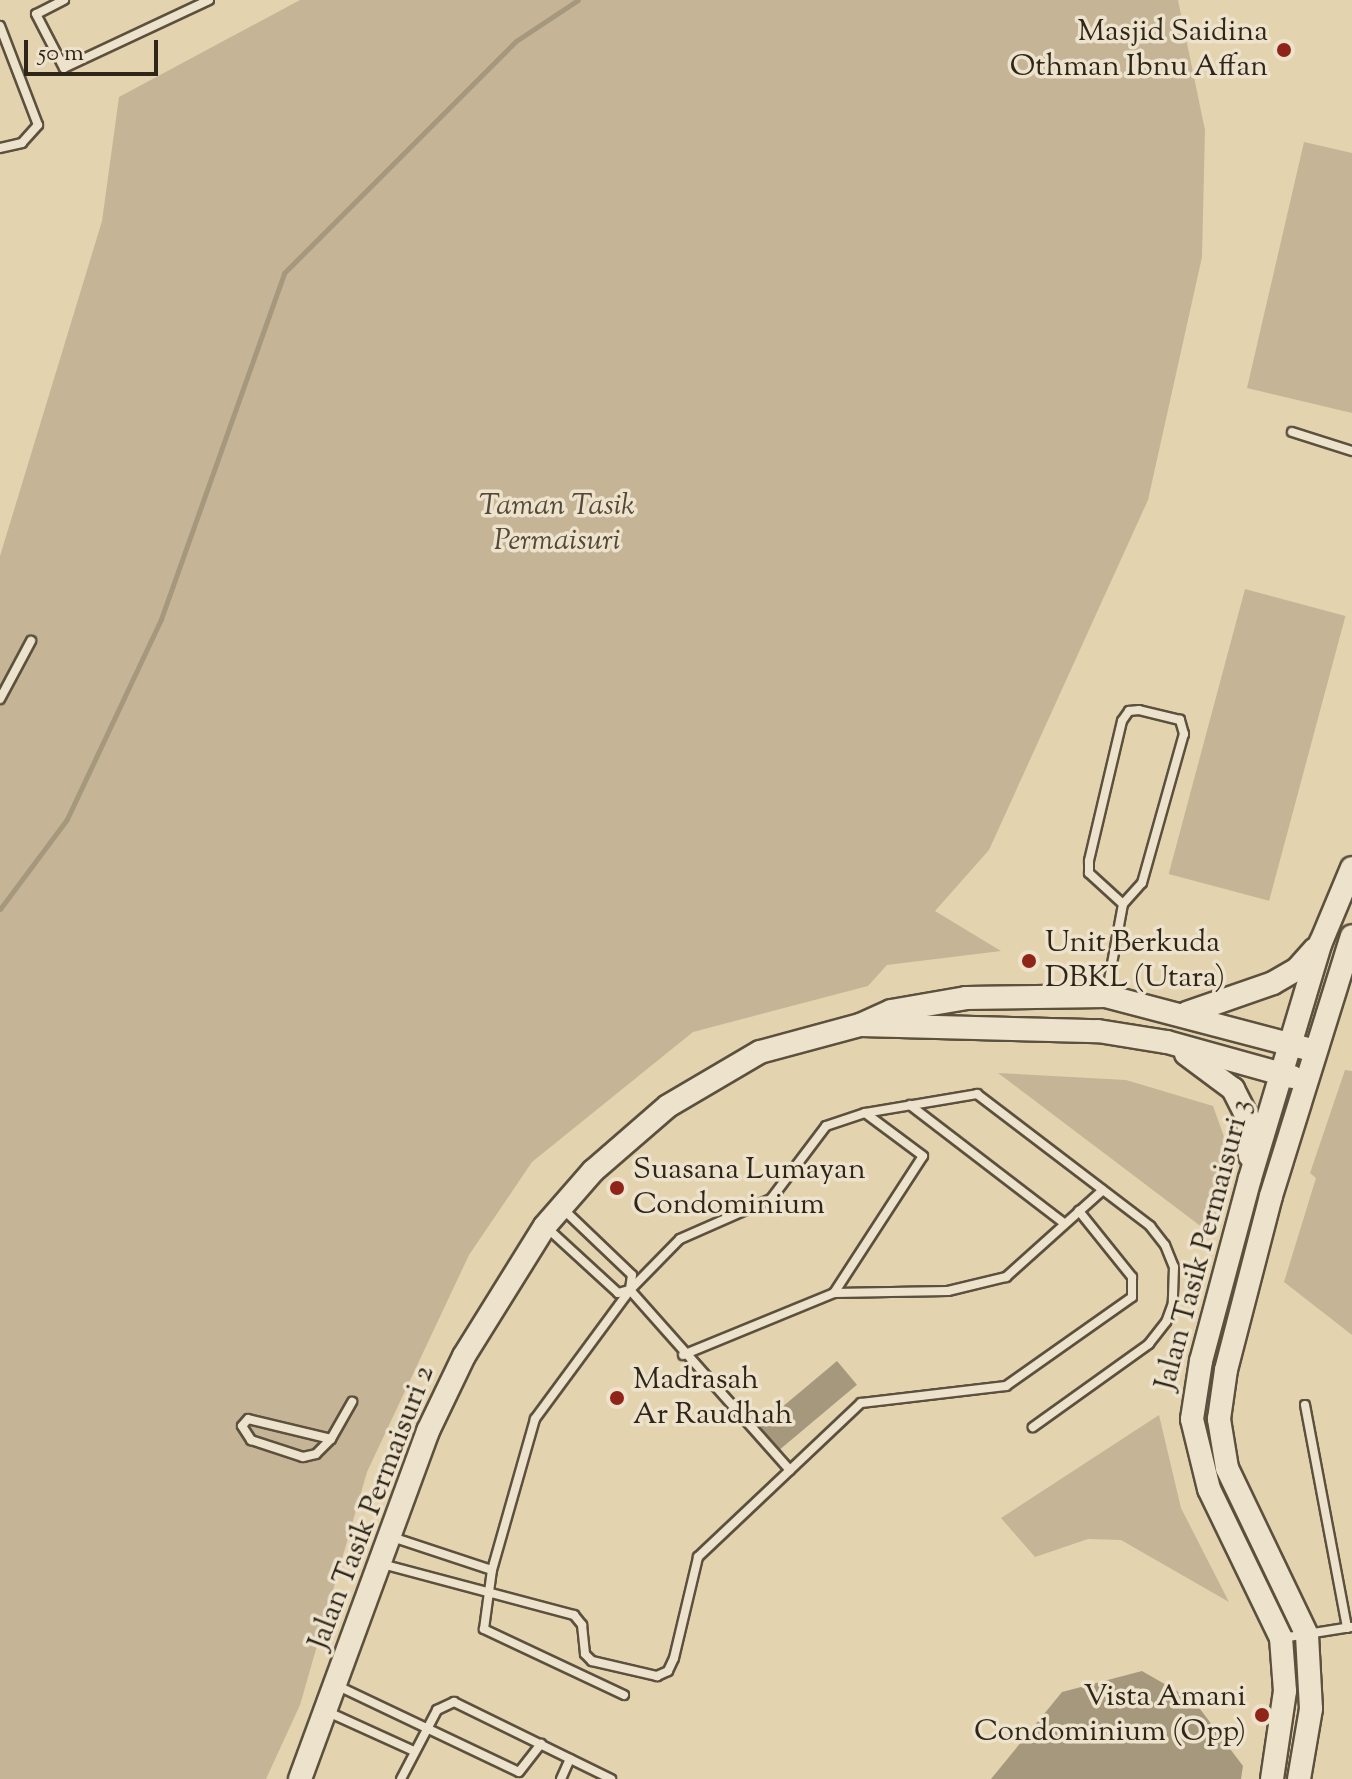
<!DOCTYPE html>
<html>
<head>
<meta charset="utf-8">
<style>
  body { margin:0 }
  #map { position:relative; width:1352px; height:1779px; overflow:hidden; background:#e4d3af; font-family:"Sorts Mill Goudy",serif }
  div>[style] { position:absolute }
  .green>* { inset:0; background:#c5b596; transform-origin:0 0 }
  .water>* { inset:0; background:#a6987c; transform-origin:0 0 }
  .stream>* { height:5px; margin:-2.5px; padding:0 2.5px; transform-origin:2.5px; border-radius:2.5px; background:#a6987c }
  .roads { filter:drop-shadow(2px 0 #5c503e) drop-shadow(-2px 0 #5c503e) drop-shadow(0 2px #5c503e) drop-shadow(0 -2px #5c503e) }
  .lane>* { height:8px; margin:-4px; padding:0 4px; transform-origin:4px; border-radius:4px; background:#ede2cb }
  .secondary>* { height:22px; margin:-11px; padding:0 11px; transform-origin:11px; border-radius:11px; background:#ede2cb }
  .dots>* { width:22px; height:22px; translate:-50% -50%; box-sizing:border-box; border:4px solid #ede2cb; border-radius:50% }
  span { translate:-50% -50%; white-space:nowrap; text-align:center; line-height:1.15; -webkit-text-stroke:7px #ede2cb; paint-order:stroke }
  .poi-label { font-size:30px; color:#2f2519 }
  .right { translate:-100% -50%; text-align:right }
  .left { translate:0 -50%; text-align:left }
  .park-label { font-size:30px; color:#544938; font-style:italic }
  .street-label { font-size:30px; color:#2f2519 }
  .scale { position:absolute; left:24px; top:40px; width:134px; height:36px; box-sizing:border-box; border:4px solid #2f2519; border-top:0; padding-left:10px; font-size:24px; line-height:28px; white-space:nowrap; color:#2f2519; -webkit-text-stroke:6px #ede2cb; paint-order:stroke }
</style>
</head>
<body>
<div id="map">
  <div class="green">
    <i style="clip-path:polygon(300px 0,1178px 0,1205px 130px,1202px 257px,1148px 500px,989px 850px,935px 911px,1001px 951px,887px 965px,868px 986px,693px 1032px,532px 1162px,469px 1255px,367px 1472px,300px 1705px,266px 1779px,0 1779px,0 556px,102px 221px,119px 97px)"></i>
    <i style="clip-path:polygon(1304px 142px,1352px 153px,1352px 413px,1247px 388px)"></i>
    <i style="left:1245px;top:589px;width:104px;height:295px;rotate:15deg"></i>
    <i style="clip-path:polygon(1345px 1070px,1352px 1071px,1352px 1335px,1284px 1282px,1316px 1178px,1310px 1173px)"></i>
    <i style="clip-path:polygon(998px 1073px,1126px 1080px,1213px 1106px,1232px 1159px,1211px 1234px)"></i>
    <i style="clip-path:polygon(1159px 1415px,1181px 1508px,1229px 1602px,1121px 1540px,1088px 1539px,1035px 1557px,1001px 1518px)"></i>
  </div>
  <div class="water">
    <i style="left:837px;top:1361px;width:31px;height:101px;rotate:50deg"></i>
    <i style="clip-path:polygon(1142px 1671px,1194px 1701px,1243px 1766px,1241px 1779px,991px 1779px,1062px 1692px)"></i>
  </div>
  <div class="stream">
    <i style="left:0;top:909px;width:112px;rotate:-53.3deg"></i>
    <i style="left:67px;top:819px;width:221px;rotate:-64.8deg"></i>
    <i style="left:161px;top:619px;width:367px;rotate:-70.4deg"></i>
    <i style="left:284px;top:273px;width:328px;rotate:-45deg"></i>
    <i style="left:516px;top:41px;width:74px;rotate:-33.5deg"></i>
  </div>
  <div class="roads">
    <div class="lane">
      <i style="left:64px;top:0;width:31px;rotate:153deg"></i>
      <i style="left:36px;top:14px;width:61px;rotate:62.6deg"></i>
      <i style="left:64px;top:68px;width:160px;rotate:-25.1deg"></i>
      <i style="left:0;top:26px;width:106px;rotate:69deg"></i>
      <i style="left:38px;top:125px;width:24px;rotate:132deg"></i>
      <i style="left:22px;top:143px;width:23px;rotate:167deg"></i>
      <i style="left:1292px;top:432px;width:63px;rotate:17.6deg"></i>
      <i style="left:0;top:699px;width:66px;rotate:-61.9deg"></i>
      <i style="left:1106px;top:996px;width:94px;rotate:-79.5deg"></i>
      <i style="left:1123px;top:904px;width:28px;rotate:-48deg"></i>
      <i style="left:1142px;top:883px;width:155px;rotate:-74.3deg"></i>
      <i style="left:1184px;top:734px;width:15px;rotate:-106deg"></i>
      <i style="left:1180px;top:720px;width:42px;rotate:-166.3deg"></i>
      <i style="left:1139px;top:710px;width:10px;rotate:174deg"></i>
      <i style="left:1129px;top:711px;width:12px;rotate:125deg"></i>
      <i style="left:1122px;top:721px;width:144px;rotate:103.3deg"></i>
      <i style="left:1089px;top:861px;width:12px;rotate:90deg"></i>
      <i style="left:1089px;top:873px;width:46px;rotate:42.4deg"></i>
      <i style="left:910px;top:1105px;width:195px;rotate:37.5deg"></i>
      <i style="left:563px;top:1209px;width:95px;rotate:43.7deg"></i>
      <i style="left:632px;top:1275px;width:15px;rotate:98deg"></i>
      <i style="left:630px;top:1290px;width:241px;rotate:48.4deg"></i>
      <i style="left:545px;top:1226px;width:99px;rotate:42.5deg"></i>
      <i style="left:618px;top:1293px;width:11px;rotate:-15deg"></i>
      <i style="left:834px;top:1293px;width:114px;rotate:-1deg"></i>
      <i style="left:948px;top:1291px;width:60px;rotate:-13.6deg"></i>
      <i style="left:1006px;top:1277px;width:130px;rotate:-41.9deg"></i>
      <i style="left:683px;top:1355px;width:163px;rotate:-22.3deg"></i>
      <i style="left:834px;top:1293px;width:163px;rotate:-57deg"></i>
      <i style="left:923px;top:1156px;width:72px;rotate:-143.4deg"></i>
      <i style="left:1305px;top:1405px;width:227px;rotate:79.3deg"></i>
      <i style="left:331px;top:1439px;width:85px;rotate:-166.5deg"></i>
      <i style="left:248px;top:1419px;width:9px;rotate:131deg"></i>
      <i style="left:242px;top:1426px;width:17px;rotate:57deg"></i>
      <i style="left:251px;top:1440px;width:55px;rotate:18.1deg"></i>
      <i style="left:303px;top:1457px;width:13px;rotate:-13deg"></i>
      <i style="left:316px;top:1454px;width:21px;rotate:-45deg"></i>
      <i style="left:331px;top:1439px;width:43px;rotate:-60.4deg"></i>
      <i style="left:392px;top:1537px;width:105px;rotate:18.3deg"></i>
      <i style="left:382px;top:1564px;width:199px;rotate:14.9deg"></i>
      <i style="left:574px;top:1615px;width:13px;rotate:51deg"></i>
      <i style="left:582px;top:1625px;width:29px;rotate:84deg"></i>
      <i style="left:585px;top:1654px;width:10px;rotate:45deg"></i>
      <i style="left:592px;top:1661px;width:67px;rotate:13deg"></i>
      <i style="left:657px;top:1676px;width:12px;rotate:-24deg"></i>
      <i style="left:668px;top:1671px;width:14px;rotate:-65deg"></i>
      <i style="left:674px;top:1658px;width:104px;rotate:-76.6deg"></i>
      <i style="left:698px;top:1557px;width:224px;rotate:-43.4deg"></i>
      <i style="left:861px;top:1403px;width:146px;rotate:-6.7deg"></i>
      <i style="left:1006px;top:1386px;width:154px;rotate:-35.2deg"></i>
      <i style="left:1132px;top:1297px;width:20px;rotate:-90deg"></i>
      <i style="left:1132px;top:1277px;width:85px;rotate:-128.8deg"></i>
      <i style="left:1282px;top:1638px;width:70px;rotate:-9.1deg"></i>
      <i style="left:338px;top:1686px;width:200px;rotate:25.4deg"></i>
      <i style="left:519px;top:1772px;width:36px;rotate:-52deg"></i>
      <i style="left:624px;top:1695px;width:155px;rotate:-154.8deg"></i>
      <i style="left:484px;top:1629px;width:60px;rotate:-82.3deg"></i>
      <i style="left:492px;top:1570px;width:157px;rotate:-74.1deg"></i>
      <i style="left:535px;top:1419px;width:160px;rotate:-53.6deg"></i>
      <i style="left:630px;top:1290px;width:71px;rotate:-45.6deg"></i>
      <i style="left:680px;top:1239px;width:99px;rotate:-23.7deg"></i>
      <i style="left:771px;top:1199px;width:91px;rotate:-53deg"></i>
      <i style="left:826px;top:1126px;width:41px;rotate:-18.4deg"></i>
      <i style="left:865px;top:1113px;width:114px;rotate:-9.6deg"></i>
      <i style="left:977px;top:1094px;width:218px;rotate:37.3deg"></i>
      <i style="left:1150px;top:1226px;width:24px;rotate:52deg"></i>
      <i style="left:1165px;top:1245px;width:24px;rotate:68deg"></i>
      <i style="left:1174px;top:1267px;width:36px;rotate:92deg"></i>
      <i style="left:1173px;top:1303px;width:20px;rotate:110deg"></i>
      <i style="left:1166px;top:1322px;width:28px;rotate:128deg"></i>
      <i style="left:1149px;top:1344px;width:143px;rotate:144.4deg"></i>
      <i style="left:328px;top:1712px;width:94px;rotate:24.4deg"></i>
      <i style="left:401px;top:1779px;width:78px;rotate:-62.4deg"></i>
      <i style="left:437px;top:1710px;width:19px;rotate:-25deg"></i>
      <i style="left:454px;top:1702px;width:175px;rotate:26.1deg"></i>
      <i style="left:561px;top:1779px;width:22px;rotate:-66deg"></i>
    </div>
    <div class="secondary">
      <i style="left:1187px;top:1013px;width:91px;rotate:-19.2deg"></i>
      <i style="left:1273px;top:983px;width:28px;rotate:-30deg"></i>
      <i style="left:1297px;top:969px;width:27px;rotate:-48deg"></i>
      <i style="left:861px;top:1025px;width:237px;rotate:1.5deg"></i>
      <i style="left:1098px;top:1031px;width:70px;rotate:9.1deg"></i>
      <i style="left:1167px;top:1042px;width:130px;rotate:15.6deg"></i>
      <i style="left:1186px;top:1054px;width:59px;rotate:36.7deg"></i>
      <i style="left:1233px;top:1089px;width:33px;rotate:63deg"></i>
      <i style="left:1248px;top:1118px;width:38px;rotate:87deg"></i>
      <i style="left:300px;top:1779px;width:371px;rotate:-69.8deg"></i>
      <i style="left:428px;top:1431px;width:83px;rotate:-64.4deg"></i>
      <i style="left:464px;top:1356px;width:153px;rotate:-58.1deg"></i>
      <i style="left:545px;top:1226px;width:73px;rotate:-48.9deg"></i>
      <i style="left:593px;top:1171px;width:99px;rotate:-40.9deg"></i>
      <i style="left:668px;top:1106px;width:107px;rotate:-30.4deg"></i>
      <i style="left:760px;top:1052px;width:104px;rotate:-15.1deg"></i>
      <i style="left:860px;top:1025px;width:34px;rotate:-24deg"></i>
      <i style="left:891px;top:1011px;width:76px;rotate:-9.8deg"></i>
      <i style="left:966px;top:998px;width:140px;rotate:-0.8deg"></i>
      <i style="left:1106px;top:996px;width:216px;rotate:14.7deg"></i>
      <i style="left:1272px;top:1779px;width:89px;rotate:-81.6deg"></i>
      <i style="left:1285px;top:1691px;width:53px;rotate:-94.3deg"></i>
      <i style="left:1281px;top:1638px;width:165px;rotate:-115.8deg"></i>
      <i style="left:1209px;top:1489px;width:72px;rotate:-103.7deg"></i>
      <i style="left:1192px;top:1419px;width:59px;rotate:-81.2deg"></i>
      <i style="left:1201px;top:1361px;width:189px;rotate:-75deg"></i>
      <i style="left:1250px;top:1178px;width:246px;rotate:-73.3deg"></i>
      <i style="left:1321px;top:942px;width:80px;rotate:-67.3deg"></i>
      <i style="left:1299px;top:1779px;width:71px;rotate:-80.3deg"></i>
      <i style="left:1311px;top:1709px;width:74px;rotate:-93.1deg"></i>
      <i style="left:1307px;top:1635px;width:185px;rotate:-115.6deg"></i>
      <i style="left:1227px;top:1468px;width:50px;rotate:-99.3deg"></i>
      <i style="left:1219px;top:1419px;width:49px;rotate:-81.9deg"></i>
      <i style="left:1226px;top:1370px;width:180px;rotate:-75.5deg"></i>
      <i style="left:1271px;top:1196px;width:272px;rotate:-72.7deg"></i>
    </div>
  </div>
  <div class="dots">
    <i style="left:1284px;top:50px;background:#8f2418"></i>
    <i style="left:1029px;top:961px;background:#8f2418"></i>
    <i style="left:617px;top:1188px;background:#8f2418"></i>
    <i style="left:617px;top:1398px;background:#8f2418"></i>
    <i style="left:1262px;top:1715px;background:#8f2418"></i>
  </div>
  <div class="poi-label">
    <span class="right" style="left:1268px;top:50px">Masjid Saidina<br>Othman Ibnu Affan</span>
    <span class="left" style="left:1045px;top:961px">Unit Berkuda<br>DBKL (Utara)</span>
    <span class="left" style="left:633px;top:1188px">Suasana Lumayan<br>Condominium</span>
    <span class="left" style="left:633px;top:1398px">Madrasah<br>Ar Raudhah</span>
    <span class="right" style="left:1246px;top:1715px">Vista Amani<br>Condominium (Opp)</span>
  </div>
  <div class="park-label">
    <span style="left:557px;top:524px">Taman Tasik<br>Permaisuri</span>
  </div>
  <div class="street-label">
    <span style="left:1205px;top:1245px;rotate:-75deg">Jalan Tasik Permaisuri 3</span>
    <span style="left:373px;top:1508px;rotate:-69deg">Jalan Tasik Permaisuri 2</span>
  </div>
  <div class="scale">50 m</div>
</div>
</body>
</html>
